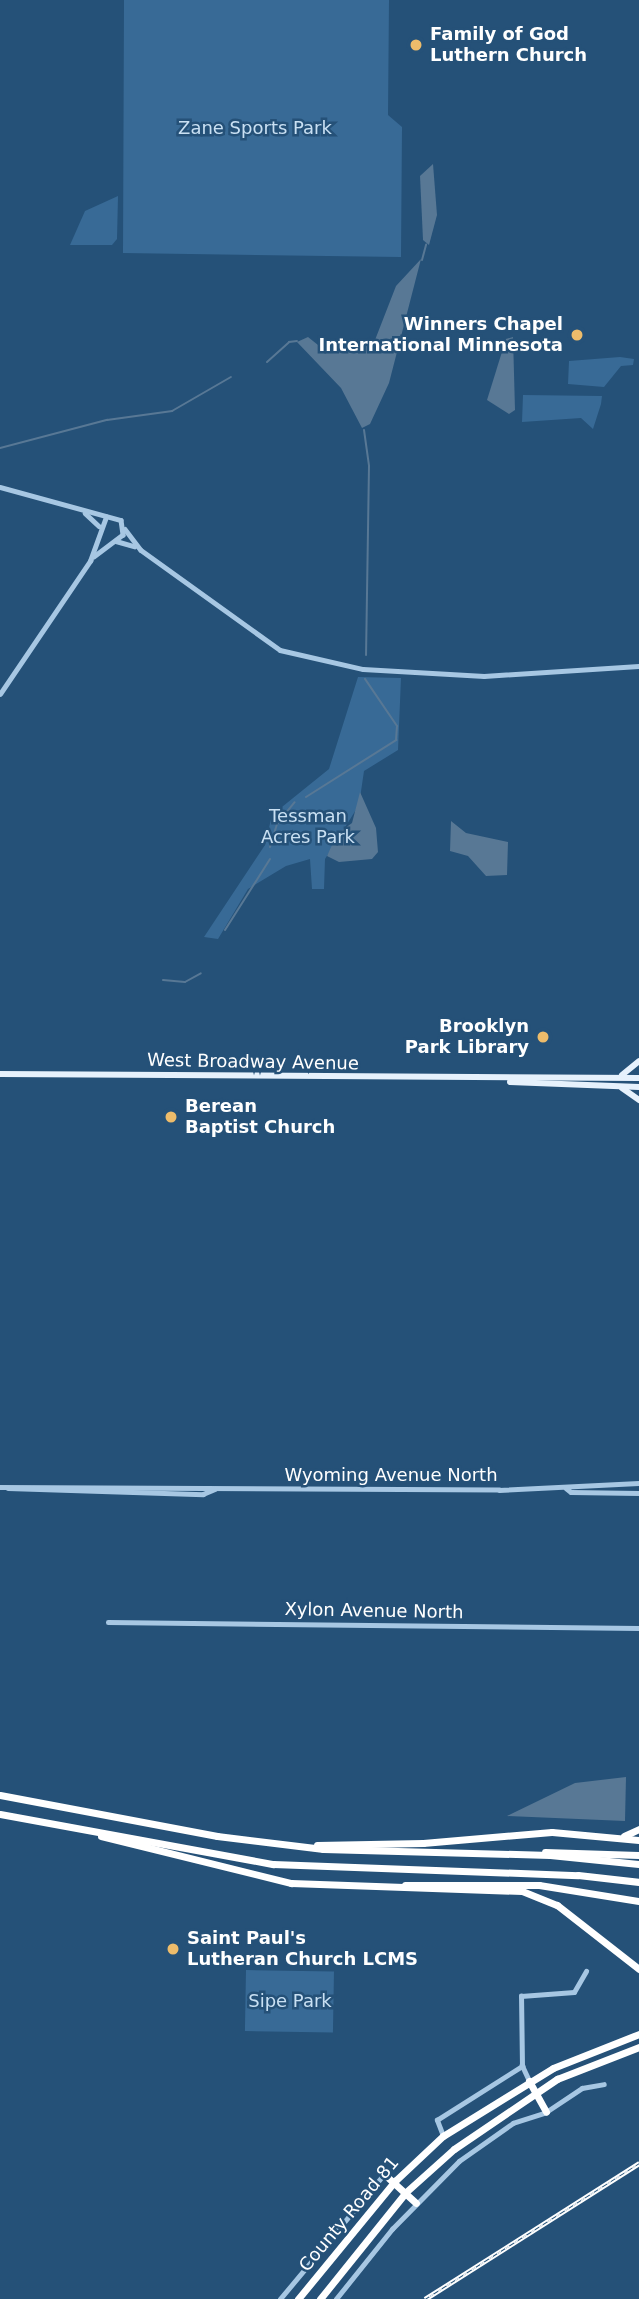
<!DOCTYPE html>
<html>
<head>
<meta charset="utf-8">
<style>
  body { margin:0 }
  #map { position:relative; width:639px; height:2299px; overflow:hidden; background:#255178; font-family:"DejaVu Sans",sans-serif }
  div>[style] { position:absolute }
  .green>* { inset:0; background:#386a96; transform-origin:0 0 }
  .water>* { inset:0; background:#587895 }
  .stream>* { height:2px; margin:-1px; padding:0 1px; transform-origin:1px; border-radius:1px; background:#587895 }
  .minor>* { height:4.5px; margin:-2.25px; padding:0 2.25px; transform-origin:2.25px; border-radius:2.25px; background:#a7c7e3 }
  .major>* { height:6px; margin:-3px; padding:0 3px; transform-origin:3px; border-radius:3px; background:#e6f1fc }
  .highway>* { height:7px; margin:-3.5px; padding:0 3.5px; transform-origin:3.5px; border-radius:3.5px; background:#fff }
  .rail>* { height:4.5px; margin-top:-2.25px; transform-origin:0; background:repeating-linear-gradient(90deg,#255178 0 5px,#fff 0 10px); box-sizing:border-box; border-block:2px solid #fff }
  .dots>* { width:19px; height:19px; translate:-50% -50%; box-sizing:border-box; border:4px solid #255178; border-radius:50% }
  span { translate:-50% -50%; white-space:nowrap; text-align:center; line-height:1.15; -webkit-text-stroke:5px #255178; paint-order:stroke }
  .poi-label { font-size:18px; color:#fff; font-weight:700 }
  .left { translate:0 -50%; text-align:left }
  .right { translate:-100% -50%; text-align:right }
  .park-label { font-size:18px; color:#c9e0f3 }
  .street-label { font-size:18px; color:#fff }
</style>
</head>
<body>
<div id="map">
  <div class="green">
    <i style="clip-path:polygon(124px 0,389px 0,388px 115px,402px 127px,401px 257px,123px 253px)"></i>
    <i style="clip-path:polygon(118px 196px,117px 239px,112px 245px,70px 245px,85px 211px)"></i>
    <i style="clip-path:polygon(620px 357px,634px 359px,633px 365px,621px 366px,604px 387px,568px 384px,569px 361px)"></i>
    <i style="clip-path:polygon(523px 395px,602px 396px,601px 404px,593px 429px,581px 418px,522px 422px)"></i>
    <i style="clip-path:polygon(358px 677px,401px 678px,398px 750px,364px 771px,359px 805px,325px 859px,324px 889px,312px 889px,310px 859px,286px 866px,248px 889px,218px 939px,204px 937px,265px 845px,272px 815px,329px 769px)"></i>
    <i style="left:246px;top:1970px;width:88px;height:61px;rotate:1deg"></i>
  </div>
  <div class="water">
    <i style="clip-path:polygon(433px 164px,437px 215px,429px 245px,423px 240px,420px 176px)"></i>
    <i style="clip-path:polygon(421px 259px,389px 383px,370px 424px,362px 428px,341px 388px,297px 342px,308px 337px,318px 345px,349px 348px,375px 340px,396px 286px)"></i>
    <i style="clip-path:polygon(513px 337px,515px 410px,509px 414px,487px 400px,506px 339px)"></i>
    <i style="clip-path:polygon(360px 792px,376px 828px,378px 852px,372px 859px,339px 862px,327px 856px,337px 834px,352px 823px)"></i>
    <i style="clip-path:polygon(451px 821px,466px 833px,508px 842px,507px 875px,486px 876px,468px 856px,450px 851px)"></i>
    <i style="clip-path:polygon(626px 1777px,625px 1821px,507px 1816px,575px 1783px)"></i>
  </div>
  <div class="stream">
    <i style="left:422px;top:260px;width:16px;rotate:-75deg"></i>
    <i style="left:267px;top:362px;width:30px;rotate:-42deg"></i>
    <i style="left:289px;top:342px;width:8px;rotate:-7deg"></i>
    <i style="left:364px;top:430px;width:36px;rotate:82deg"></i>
    <i style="left:369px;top:466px;width:189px;rotate:90.9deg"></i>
    <i style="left:0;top:448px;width:111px;rotate:-14.7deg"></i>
    <i style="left:107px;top:420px;width:66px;rotate:-7.9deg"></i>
    <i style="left:172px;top:411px;width:68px;rotate:-30deg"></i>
    <i style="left:306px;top:797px;width:107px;rotate:-32.3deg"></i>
    <i style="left:396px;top:740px;width:14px;rotate:-86deg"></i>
    <i style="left:397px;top:726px;width:57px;rotate:-124.2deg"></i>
    <i style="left:270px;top:847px;width:24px;rotate:-73deg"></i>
    <i style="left:277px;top:824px;width:28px;rotate:-51deg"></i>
    <i style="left:225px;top:930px;width:84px;rotate:-57.6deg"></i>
    <i style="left:163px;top:980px;width:22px;rotate:5deg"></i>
    <i style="left:185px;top:982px;width:18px;rotate:-29deg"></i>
  </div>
  <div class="minor">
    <i style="left:0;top:487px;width:125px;rotate:15.3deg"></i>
    <i style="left:121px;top:520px;width:15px;rotate:82deg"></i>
    <i style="left:123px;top:535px;width:36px;rotate:143deg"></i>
    <i style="left:85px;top:513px;width:19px;rotate:43deg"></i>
    <i style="left:125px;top:529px;width:26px;rotate:53deg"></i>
    <i style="left:141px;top:550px;width:171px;rotate:35.7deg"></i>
    <i style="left:280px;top:650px;width:85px;rotate:12.9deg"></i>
    <i style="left:363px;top:669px;width:121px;rotate:3.3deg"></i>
    <i style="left:484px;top:676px;width:155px;rotate:-3.7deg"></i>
    <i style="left:116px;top:541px;width:19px;rotate:16deg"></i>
    <i style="left:0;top:694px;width:161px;rotate:-55.9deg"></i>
    <i style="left:90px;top:561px;width:47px;rotate:-70deg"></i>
    <i style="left:0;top:1487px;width:499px;rotate:0.3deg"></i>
    <i style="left:499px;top:1490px;width:140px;rotate:-2.9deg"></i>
    <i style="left:8px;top:1488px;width:195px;rotate:1.8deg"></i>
    <i style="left:203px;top:1494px;width:13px;rotate:-23deg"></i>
    <i style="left:566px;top:1488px;width:6px;rotate:39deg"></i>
    <i style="left:571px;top:1492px;width:68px;rotate:0.8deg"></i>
    <i style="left:108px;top:1622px;width:531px;rotate:0.65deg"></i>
    <i style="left:529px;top:2081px;width:17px;rotate:-115deg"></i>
    <i style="left:522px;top:2066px;width:70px;rotate:-90.8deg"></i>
    <i style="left:521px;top:1996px;width:53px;rotate:-4.3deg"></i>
    <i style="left:574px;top:1992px;width:24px;rotate:-60deg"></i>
    <i style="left:443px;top:2136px;width:17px;rotate:-111deg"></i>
    <i style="left:437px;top:2120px;width:101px;rotate:-32.4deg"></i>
    <i style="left:280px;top:2299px;width:163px;rotate:-50.2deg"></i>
    <i style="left:336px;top:2299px;width:90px;rotate:-51.3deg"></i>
    <i style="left:392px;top:2229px;width:95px;rotate:-45.4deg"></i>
    <i style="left:459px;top:2161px;width:66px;rotate:-35.1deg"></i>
    <i style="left:513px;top:2123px;width:35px;rotate:-18deg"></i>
    <i style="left:546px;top:2112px;width:43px;rotate:-33.7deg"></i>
    <i style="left:582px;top:2088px;width:22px;rotate:-10deg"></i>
  </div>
  <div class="major">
    <i style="left:0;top:1074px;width:639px;rotate:0.36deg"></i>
    <i style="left:622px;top:1075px;width:22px;rotate:-39deg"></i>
    <i style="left:510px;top:1082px;width:129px;rotate:2.2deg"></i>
    <i style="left:622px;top:1088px;width:21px;rotate:35deg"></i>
  </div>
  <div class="highway">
    <i style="left:0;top:1795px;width:221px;rotate:10.7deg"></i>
    <i style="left:217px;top:1836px;width:107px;rotate:7deg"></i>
    <i style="left:323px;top:1849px;width:227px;rotate:1.5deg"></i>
    <i style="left:550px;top:1855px;width:89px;rotate:5.8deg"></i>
    <i style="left:0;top:1814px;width:278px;rotate:10.4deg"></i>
    <i style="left:273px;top:1864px;width:305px;rotate:2.1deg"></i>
    <i style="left:578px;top:1875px;width:61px;rotate:6.5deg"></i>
    <i style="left:101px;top:1836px;width:196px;rotate:13.9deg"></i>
    <i style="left:291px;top:1883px;width:231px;rotate:2deg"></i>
    <i style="left:522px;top:1891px;width:38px;rotate:22deg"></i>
    <i style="left:557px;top:1905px;width:104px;rotate:38deg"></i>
    <i style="left:624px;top:1836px;width:17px;rotate:-25deg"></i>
    <i style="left:317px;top:1845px;width:106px;rotate:-1.1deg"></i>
    <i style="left:423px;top:1843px;width:129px;rotate:-4.9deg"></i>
    <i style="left:552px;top:1832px;width:87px;rotate:5.3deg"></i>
    <i style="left:545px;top:1852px;width:94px;rotate:1.8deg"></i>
    <i style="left:405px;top:1885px;width:134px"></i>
    <i style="left:539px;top:1885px;width:101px;rotate:9.1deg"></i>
    <i style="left:529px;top:2081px;width:35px;rotate:61deg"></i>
    <i style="left:384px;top:2174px;width:43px;rotate:42.2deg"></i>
    <i style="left:298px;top:2299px;width:153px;rotate:-50.6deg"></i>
    <i style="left:395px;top:2181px;width:66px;rotate:-43.2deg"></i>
    <i style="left:443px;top:2136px;width:129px;rotate:-31.7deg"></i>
    <i style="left:553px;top:2068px;width:92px;rotate:-21.6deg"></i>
    <i style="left:320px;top:2299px;width:137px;rotate:-51.2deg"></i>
    <i style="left:406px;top:2192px;width:64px;rotate:-41.9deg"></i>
    <i style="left:454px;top:2149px;width:125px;rotate:-34.2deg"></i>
    <i style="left:557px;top:2079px;width:88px;rotate:-21.3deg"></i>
  </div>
  <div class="rail">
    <i style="left:425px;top:2299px;width:254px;rotate:-32.4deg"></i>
  </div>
  <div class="dots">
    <i style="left:416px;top:45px;background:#edbc6b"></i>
    <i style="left:577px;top:335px;background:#edbc6b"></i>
    <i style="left:543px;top:1037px;background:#edbc6b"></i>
    <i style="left:171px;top:1117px;background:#edbc6b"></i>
    <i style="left:173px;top:1949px;background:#edbc6b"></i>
  </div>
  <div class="poi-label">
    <span class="left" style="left:430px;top:45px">Family of God<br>Luthern Church</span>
    <span class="right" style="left:563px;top:335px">Winners Chapel<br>International Minnesota</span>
    <span class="right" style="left:529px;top:1037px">Brooklyn<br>Park Library</span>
    <span class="left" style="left:185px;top:1117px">Berean<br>Baptist Church</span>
    <span class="left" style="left:187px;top:1949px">Saint Paul's<br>Lutheran Church LCMS</span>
  </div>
  <div class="park-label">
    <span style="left:255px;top:128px">Zane Sports Park</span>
    <span style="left:308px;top:827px">Tessman<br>Acres Park</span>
    <span style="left:290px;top:2001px">Sipe Park</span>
  </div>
  <div class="street-label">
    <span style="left:253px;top:1062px;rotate:1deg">West Broadway Avenue</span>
    <span style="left:391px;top:1475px">Wyoming Avenue North</span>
    <span style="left:374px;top:1611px;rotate:1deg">Xylon Avenue North</span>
    <span style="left:349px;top:2214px;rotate:-50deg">County Road 81</span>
  </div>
</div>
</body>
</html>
